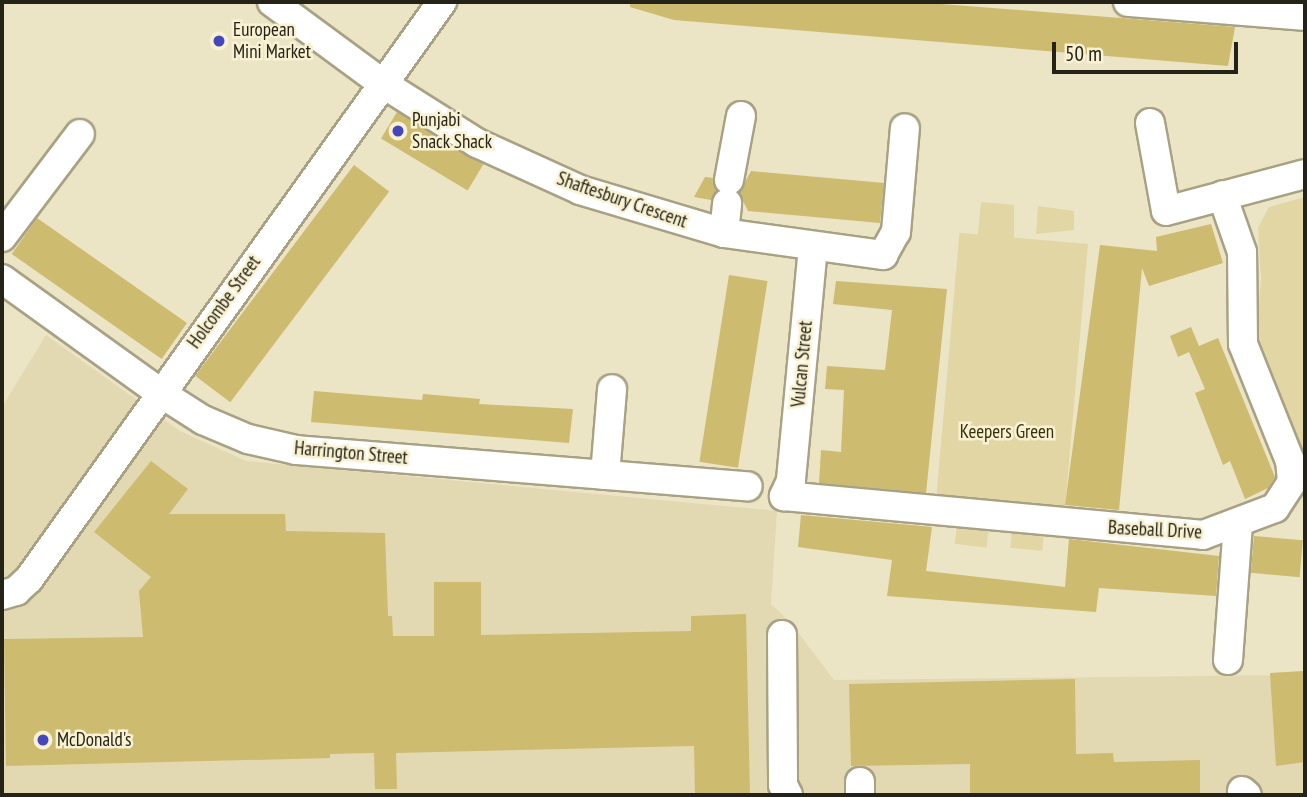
<!DOCTYPE html>
<html>
<head>
<meta charset="utf-8">
<style>
  body { margin:0 }
  #map { position:relative; width:1307px; height:797px; overflow:hidden; background:#ebe4c5; font-family:"PT Sans Narrow",sans-serif }
  div>[style] { position:absolute }
  .built>* { inset:0; background:#e2d9b3 }
  .green>* { inset:0; background:#e2d6a5; transform-origin:0 0 }
  .building>* { inset:0; background:#cdbb6f; transform-origin:0 0 }
  .roads { filter:drop-shadow(2px 0 #a8a184) drop-shadow(-2px 0 #a8a184) drop-shadow(0 2px #a8a184) drop-shadow(0 -2px #a8a184) }
  .minor>* { height:28px; margin:-14px; padding:0 14px; transform-origin:14px; border-radius:14px; background:#fff }
  .dots>* { width:19px; height:19px; translate:-50% -50%; box-sizing:border-box; border:4px solid #f8f1d2; border-radius:50% }
  span { translate:-50% -50%; white-space:nowrap; text-align:center; line-height:1.15; -webkit-text-stroke:5px #f8f1d2; paint-order:stroke }
  .poi-label { font-size:19px; color:#252317 }
  .left { translate:0 -50%; text-align:left }
  .street-label { font-size:19px; color:#252317 }
  .park-label { font-size:19px; color:#372f0d }
  .frame { position:absolute; inset:0; border:4px solid #252317; pointer-events:none }
  .scale { position:absolute; left:1052px; top:42px; width:186px; height:32px; box-sizing:border-box; border:4px solid #252317; border-top:0; padding-left:9px; font-size:21px; line-height:24px; white-space:nowrap; color:#252317; -webkit-text-stroke:5px #f8f1d2; paint-order:stroke }
</style>
</head>
<body>
<div id="map">
  <div class="built">
    <i style="clip-path:polygon(46px 335px,180px 431px,246px 461px,777px 511px,771px 604px,791px 623px,834px 680px,1305px 675px,1305px 795px,2px 795px,2px 407px)"></i>
  </div>
  <div class="green">
    <i style="clip-path:polygon(1305px 197px,1305px 486px,1256px 338px,1261px 279px,1258px 228px,1269px 207px)"></i>
    <i style="clip-path:polygon(981px 202px,1014px 205px,1014px 238px,977px 244px)"></i>
    <i style="clip-path:polygon(1038px 206px,1074px 211px,1074px 230px,1036px 234px)"></i>
    <i style="left:1088px;top:244px;width:264px;height:129px;rotate:95deg"></i>
    <i style="left:957px;top:526px;width:32px;height:18px;rotate:7deg"></i>
    <i style="left:1012px;top:530px;width:32px;height:18px;rotate:5deg"></i>
  </div>
  <div class="building">
    <i style="clip-path:polygon(630px 2px,916px 2px,1235px 27px,1228px 66px,674px 20px,630px 7px)"></i>
    <i style="left:397px;top:112px;width:101px;height:31px;rotate:31deg"></i>
    <i style="left:354px;top:165px;width:44px;height:264px;rotate:37deg"></i>
    <i style="clip-path:polygon(751px 171px,884px 183px,880px 223px,748px 211px,739px 193px)"></i>
    <i style="clip-path:polygon(705px 177px,713px 178px,717px 191px,711px 200px,694px 197px)"></i>
    <i style="left:37px;top:218px;width:183px;height:44px;rotate:35deg"></i>
    <i style="clip-path:polygon(1211px 224px,1223px 263px,1149px 286px,1142px 268px,1119px 510px,1065px 505px,1100px 245px,1157px 251px,1156px 237px)"></i>
    <i style="left:729px;top:275px;width:39px;height:189px;rotate:9deg"></i>
    <i style="clip-path:polygon(836px 281px,947px 289px,926px 493px,819px 483px,821px 450px,841px 452px,844px 390px,825px 389px,827px 366px,885px 370px,892px 310px,833px 304px)"></i>
    <i style="clip-path:polygon(1191px 327px,1199px 346px,1218px 338px,1275px 477px,1268px 488px,1245px 499px,1230px 461px,1223px 465px,1195px 393px,1205px 389px,1189px 352px,1178px 357px,1170px 336px)"></i>
    <i style="clip-path:polygon(314px 391px,422px 400px,423px 394px,480px 399px,479px 404px,573px 409px,569px 443px,311px 422px)"></i>
    <i style="clip-path:polygon(151px 461px,188px 489px,169px 514px,285px 514px,286px 531px,385px 533px,388px 616px,392px 616px,393px 636px,434px 636px,434px 582px,481px 582px,481px 635px,691px 631px,691px 616px,746px 614px,750px 795px,695px 795px,694px 746px,396px 753px,397px 789px,375px 789px,374px 753px,330px 754px,330px 758px,6px 766px,4px 639px,143px 637px,139px 591px,151px 577px,94px 532px)"></i>
    <i style="clip-path:polygon(801px 515px,932px 527px,926px 571px,1065px 587px,1069px 539px,1219px 556px,1216px 596px,1099px 588px,1096px 612px,887px 596px,892px 560px,798px 547px)"></i>
    <i style="left:1254px;top:536px;width:49px;height:37px;rotate:5deg"></i>
    <i style="clip-path:polygon(1303px 671px,1305px 762px,1276px 766px,1270px 673px)"></i>
    <i style="clip-path:polygon(1075px 679px,1076px 754px,1113px 753px,1114px 762px,1200px 760px,1200px 795px,970px 795px,970px 764px,851px 766px,849px 684px)"></i>
  </div>
  <div class="roads">
    <div class="minor">
      <i style="left:272px;top:2px;width:137px;rotate:36.4deg"></i>
      <i style="left:382px;top:83px;width:112px;rotate:32.3deg"></i>
      <i style="left:477px;top:143px;width:113px;rotate:24.5deg"></i>
      <i style="left:580px;top:190px;width:150px;rotate:16.6deg"></i>
      <i style="left:724px;top:233px;width:161px;rotate:7.9deg"></i>
      <i style="left:883px;top:255px;width:26px;rotate:-61deg"></i>
      <i style="left:896px;top:232px;width:104px;rotate:-85.1deg"></i>
      <i style="left:1128px;top:2px;width:178px;rotate:4.5deg"></i>
      <i style="left:1150px;top:123px;width:89px;rotate:79.7deg"></i>
      <i style="left:1166px;top:211px;width:144px;rotate:-14.9deg"></i>
      <i style="left:729px;top:180px;width:65px;rotate:-79.4deg"></i>
      <i style="left:724px;top:233px;width:30px;rotate:-84deg"></i>
      <i style="left:2px;top:237px;width:129px;rotate:-52.9deg"></i>
      <i style="left:813px;top:247px;width:235px;rotate:95.4deg"></i>
      <i style="left:791px;top:481px;width:17px;rotate:115deg"></i>
      <i style="left:784px;top:496px;width:421px;rotate:5.3deg"></i>
      <i style="left:1203px;top:535px;width:77px;rotate:-20.6deg"></i>
      <i style="left:1275px;top:508px;width:31px;rotate:-57deg"></i>
      <i style="left:1292px;top:482px;width:21px;rotate:-95deg"></i>
      <i style="left:1290px;top:461px;width:126px;rotate:-111.9deg"></i>
      <i style="left:1243px;top:344px;width:92px;rotate:-90.6deg"></i>
      <i style="left:1242px;top:252px;width:60px;rotate:-109.3deg"></i>
      <i style="left:2px;top:279px;width:193px;rotate:35.7deg"></i>
      <i style="left:159px;top:392px;width:52px;rotate:32.5deg"></i>
      <i style="left:203px;top:420px;width:49px;rotate:22.9deg"></i>
      <i style="left:248px;top:439px;width:49px;rotate:12.9deg"></i>
      <i style="left:296px;top:450px;width:453px;rotate:4.6deg"></i>
      <i style="left:605px;top:475px;width:86px;rotate:-85.3deg"></i>
      <i style="left:2px;top:595px;width:15px;rotate:-16deg"></i>
      <i style="left:16px;top:591px;width:18px;rotate:-43deg"></i>
      <i style="left:29px;top:579px;width:710px;rotate:-54.41deg"></i>
      <i style="left:782px;top:635px;width:150px;rotate:89.6deg"></i>
      <i style="left:783px;top:785px;width:11px;rotate:63deg"></i>
      <i style="left:1228px;top:660px;width:135px;rotate:-85.8deg"></i>
      <i style="left:1242px;top:791px;width:6px;rotate:39deg"></i>
      <i style="left:860px;top:795px;width:13px;rotate:-90deg"></i>
    </div>
  </div>
  <div class="dots">
    <i style="left:219px;top:41px;background:#4547bc"></i>
    <i style="left:398px;top:131px;background:#4547bc"></i>
    <i style="left:43px;top:740px;background:#4547bc"></i>
  </div>
  <div class="poi-label">
    <span class="left" style="left:233px;top:41px">European<br>Mini Market</span>
    <span class="left" style="left:412px;top:131px">Punjabi<br>Snack Shack</span>
    <span class="left" style="left:57px;top:740px">McDonald's</span>
  </div>
  <div class="street-label">
    <span style="left:622px;top:200px;rotate:19deg">Shaftesbury Crescent</span>
    <span style="left:224px;top:302px;rotate:-54deg">Holcombe Street</span>
    <span style="left:802px;top:364px;rotate:-85deg">Vulcan Street</span>
    <span style="left:351px;top:453px;rotate:5deg">Harrington Street</span>
    <span style="left:1155px;top:530px;rotate:3deg">Baseball Drive</span>
  </div>
  <div class="park-label">
    <span style="left:1007px;top:432px">Keepers Green</span>
  </div>
  <div class="frame"></div>
  <div class="scale">50 m</div>
</div>
</body>
</html>
